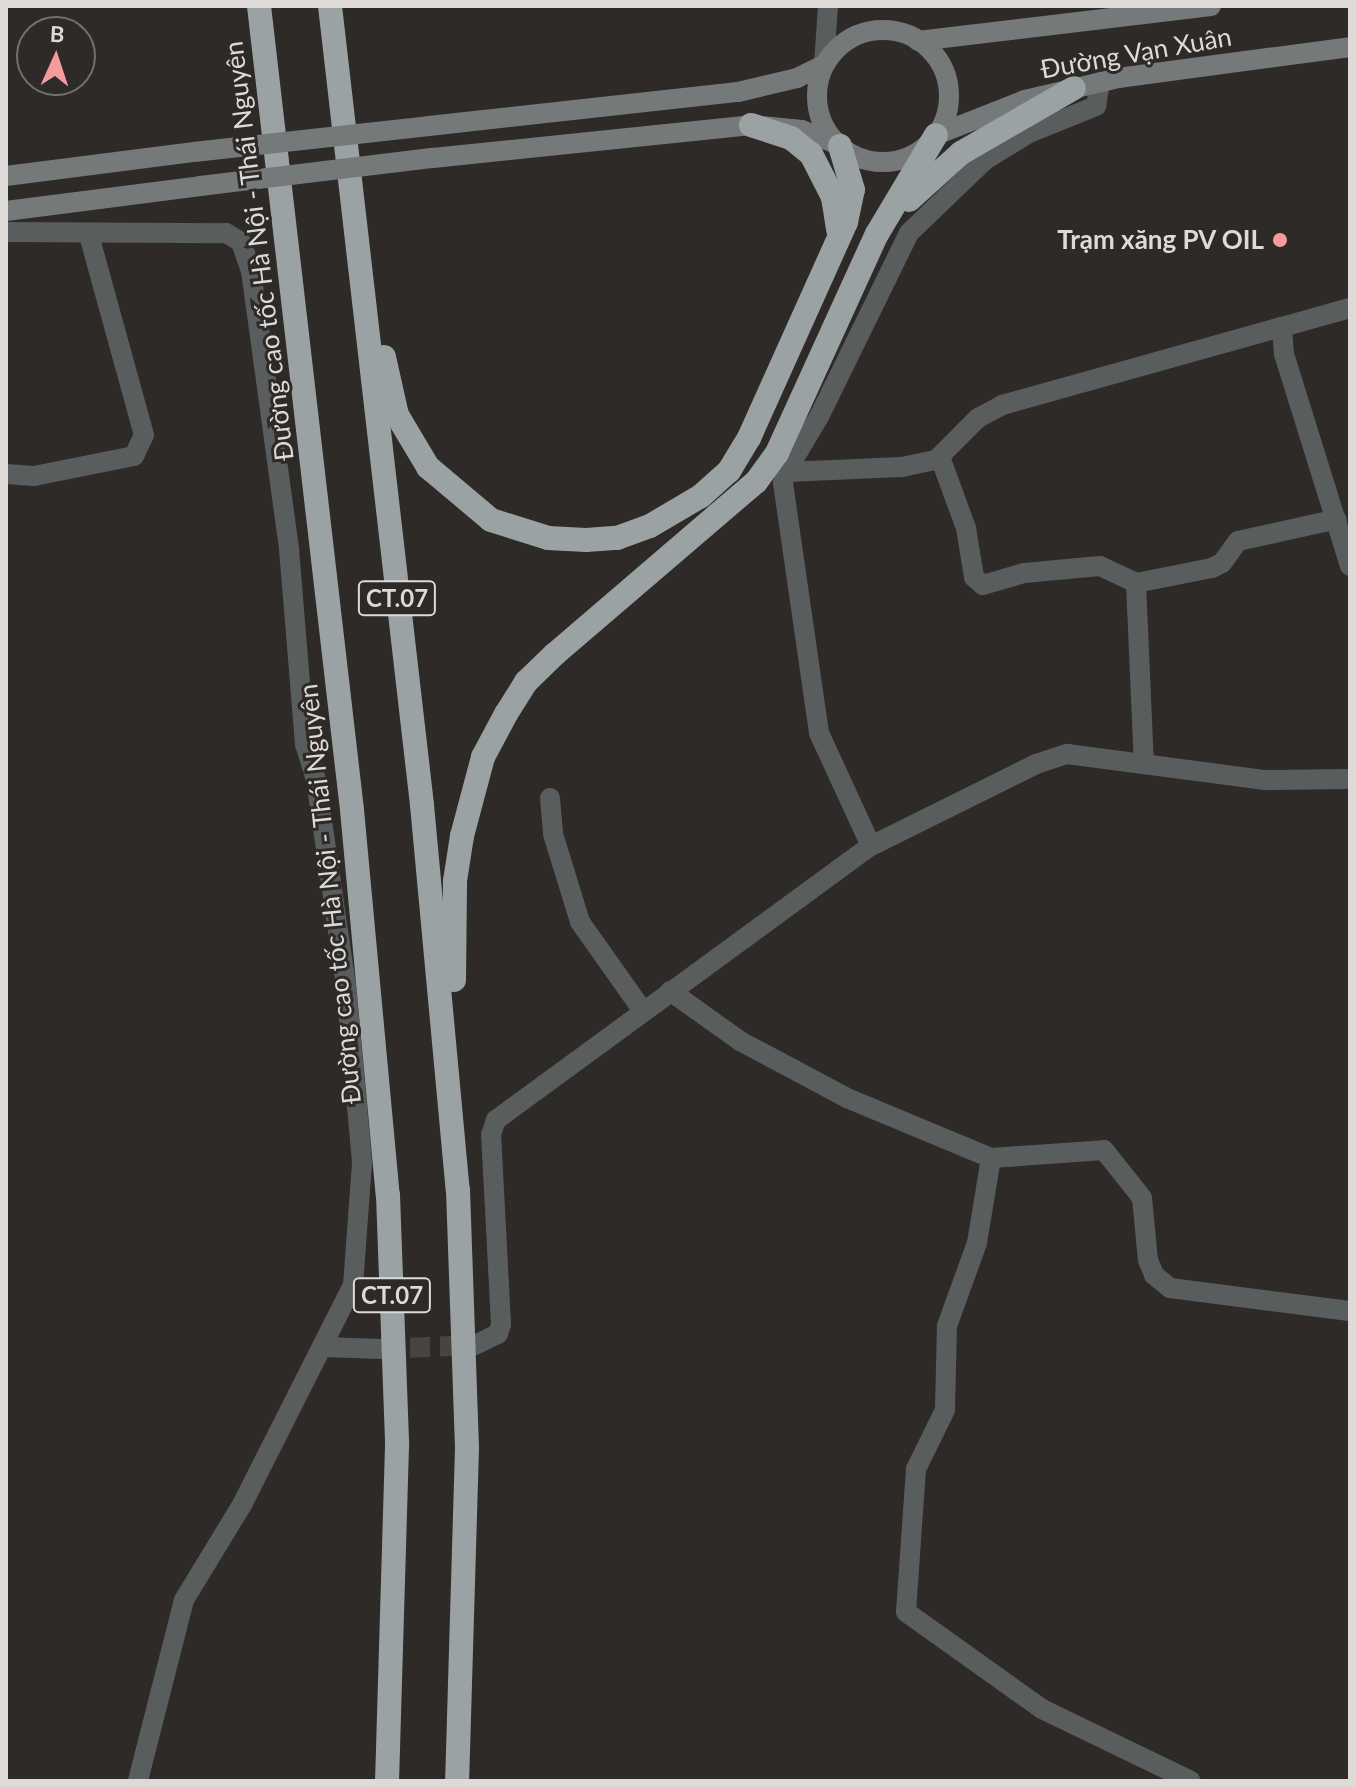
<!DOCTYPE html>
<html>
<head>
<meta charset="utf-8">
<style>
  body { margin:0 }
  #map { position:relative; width:1356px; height:1787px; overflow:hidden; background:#2e2a27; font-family:Lato,sans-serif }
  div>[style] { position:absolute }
  .minor-tunnel>* { height:20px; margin-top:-10px; transform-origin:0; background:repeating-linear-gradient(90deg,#484442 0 20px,transparent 0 30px) }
  .minor>* { height:20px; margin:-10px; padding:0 10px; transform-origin:10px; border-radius:10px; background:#5a5d5e }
  .tertiary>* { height:20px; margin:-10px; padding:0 10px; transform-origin:10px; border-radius:10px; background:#5a5d5e }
  .secondary>* { height:20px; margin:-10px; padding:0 10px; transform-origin:10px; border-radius:10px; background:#75797a }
  .secondary>.ring { margin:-10px; padding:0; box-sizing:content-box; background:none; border:20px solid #75797a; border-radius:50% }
  .motorway>* { height:24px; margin:-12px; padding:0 12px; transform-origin:12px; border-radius:12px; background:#9ba2a4 }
  .secondary-bridge>* { height:20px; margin:-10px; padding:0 10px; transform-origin:10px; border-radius:10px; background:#75797a }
  .dots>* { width:22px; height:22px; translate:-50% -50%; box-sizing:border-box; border:4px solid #2e2a27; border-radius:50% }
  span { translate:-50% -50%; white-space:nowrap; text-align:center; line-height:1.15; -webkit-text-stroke:6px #2e2a27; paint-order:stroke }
  .shield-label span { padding:2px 6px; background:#2e2a27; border:2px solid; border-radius:6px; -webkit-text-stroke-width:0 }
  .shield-label { font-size:24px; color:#dddad8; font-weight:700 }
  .street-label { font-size:26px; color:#dddad8 }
  .poi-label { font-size:26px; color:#dddad8; font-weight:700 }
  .right { translate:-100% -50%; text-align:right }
  .frame { position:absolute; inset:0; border:8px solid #dddad8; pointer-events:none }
  .north { position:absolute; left:16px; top:16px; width:80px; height:80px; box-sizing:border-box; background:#2e2a27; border:2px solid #74706e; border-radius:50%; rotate:3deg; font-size:22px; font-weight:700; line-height:32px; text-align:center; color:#dddad8 }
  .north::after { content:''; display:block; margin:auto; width:28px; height:36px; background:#f59b9e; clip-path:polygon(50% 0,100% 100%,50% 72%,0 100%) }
</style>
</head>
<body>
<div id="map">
  <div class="minor-tunnel">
    <i style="left:380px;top:1349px;width:95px;rotate:-2.4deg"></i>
  </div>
  <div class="minor">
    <i style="left:1100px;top:82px;width:24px;rotate:99deg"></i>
    <i style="left:1096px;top:106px;width:72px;rotate:158.1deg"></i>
    <i style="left:1029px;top:133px;width:52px;rotate:148.5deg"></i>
    <i style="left:985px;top:160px;width:105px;rotate:136.2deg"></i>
    <i style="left:909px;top:233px;width:203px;rotate:116.1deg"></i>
    <i style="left:820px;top:415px;width:66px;rotate:120.8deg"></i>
    <i style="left:786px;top:472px;width:11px;rotate:105deg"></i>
    <i style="left:783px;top:483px;width:253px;rotate:81.8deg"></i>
    <i style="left:819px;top:733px;width:124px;rotate:65.3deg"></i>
    <i style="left:871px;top:846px;width:184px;rotate:-26.4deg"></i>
    <i style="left:1036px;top:764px;width:33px;rotate:-18deg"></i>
    <i style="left:1067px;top:754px;width:200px;rotate:7.5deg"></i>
    <i style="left:1265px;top:780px;width:85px;rotate:-0.7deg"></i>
    <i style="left:6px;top:232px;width:220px;rotate:0.3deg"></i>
    <i style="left:226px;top:233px;width:17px;rotate:31deg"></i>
    <i style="left:241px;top:242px;width:31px;rotate:71deg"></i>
    <i style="left:251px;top:271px;width:281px;rotate:82.2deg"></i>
    <i style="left:289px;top:549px;width:196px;rotate:85.3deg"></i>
    <i style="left:305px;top:744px;width:38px;rotate:73deg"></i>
    <i style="left:316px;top:780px;width:208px;rotate:81.7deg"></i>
    <i style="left:346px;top:986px;width:178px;rotate:84.8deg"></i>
    <i style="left:362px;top:1163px;width:122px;rotate:94.2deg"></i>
    <i style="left:353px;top:1285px;width:244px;rotate:116.8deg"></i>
    <i style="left:243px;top:1503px;width:114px;rotate:121.3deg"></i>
    <i style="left:184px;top:1600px;width:187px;rotate:104.3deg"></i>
    <i style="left:1350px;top:308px;width:71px;rotate:164.4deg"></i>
    <i style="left:1282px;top:327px;width:27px;rotate:86deg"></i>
    <i style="left:1284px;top:354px;width:222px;rotate:72.7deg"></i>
    <i style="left:940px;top:457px;width:76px;rotate:69.9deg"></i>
    <i style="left:966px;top:528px;width:50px;rotate:80.7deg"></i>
    <i style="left:974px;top:577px;width:12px;rotate:42deg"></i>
    <i style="left:983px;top:585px;width:43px;rotate:-16.3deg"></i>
    <i style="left:1024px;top:573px;width:76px;rotate:-5.3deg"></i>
    <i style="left:1100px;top:566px;width:40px;rotate:25deg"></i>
    <i style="left:1136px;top:583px;width:77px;rotate:-11.2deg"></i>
    <i style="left:1212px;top:568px;width:11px;rotate:-27deg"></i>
    <i style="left:1222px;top:563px;width:27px;rotate:-54deg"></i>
    <i style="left:1238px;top:541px;width:101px;rotate:-12.5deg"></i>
    <i style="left:786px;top:472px;width:116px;rotate:-2.5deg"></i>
    <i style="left:902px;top:467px;width:35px;rotate:-12deg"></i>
    <i style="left:936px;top:460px;width:59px;rotate:-45deg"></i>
    <i style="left:978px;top:418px;width:27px;rotate:-28deg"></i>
    <i style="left:1002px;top:405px;width:291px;rotate:-15.6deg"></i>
    <i style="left:6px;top:474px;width:28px;rotate:4deg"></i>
    <i style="left:34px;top:476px;width:102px;rotate:-11.3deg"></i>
    <i style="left:134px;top:456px;width:23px;rotate:-65deg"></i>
    <i style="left:144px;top:435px;width:207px;rotate:-105.4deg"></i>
    <i style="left:1136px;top:583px;width:181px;rotate:87.5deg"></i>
    <i style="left:550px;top:798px;width:36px;rotate:85deg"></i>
    <i style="left:553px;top:834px;width:92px;rotate:72.9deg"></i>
    <i style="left:580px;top:922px;width:109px;rotate:54.7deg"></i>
    <i style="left:670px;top:991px;width:86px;rotate:35.5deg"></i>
    <i style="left:740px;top:1041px;width:121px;rotate:28deg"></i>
    <i style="left:847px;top:1098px;width:156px;rotate:22.6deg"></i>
    <i style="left:991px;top:1158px;width:113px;rotate:-4deg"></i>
    <i style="left:1104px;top:1150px;width:61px;rotate:51.6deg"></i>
    <i style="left:1142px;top:1198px;width:62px;rotate:84.5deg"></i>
    <i style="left:1148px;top:1260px;width:16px;rotate:68deg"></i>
    <i style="left:1154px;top:1275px;width:21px;rotate:39deg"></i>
    <i style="left:1170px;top:1288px;width:181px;rotate:7.3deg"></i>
    <i style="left:991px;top:1158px;width:86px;rotate:99.4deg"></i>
    <i style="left:977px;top:1243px;width:88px;rotate:109.9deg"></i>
    <i style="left:947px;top:1326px;width:84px;rotate:91.4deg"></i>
    <i style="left:945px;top:1410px;width:66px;rotate:116.2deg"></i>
    <i style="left:916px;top:1469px;width:143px;rotate:94deg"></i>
    <i style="left:906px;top:1612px;width:167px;rotate:35.5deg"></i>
    <i style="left:1042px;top:1709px;width:165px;rotate:25.8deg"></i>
    <i style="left:475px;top:1345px;width:25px;rotate:-26deg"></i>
    <i style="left:498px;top:1334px;width:10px;rotate:-73deg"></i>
    <i style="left:501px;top:1324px;width:189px;rotate:-93deg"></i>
    <i style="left:491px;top:1135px;width:16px;rotate:-72deg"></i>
    <i style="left:496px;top:1120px;width:464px;rotate:-36.2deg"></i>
    <i style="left:324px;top:1347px;width:56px;rotate:2deg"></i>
  </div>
  <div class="tertiary">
    <i style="left:824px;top:65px;width:59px;rotate:-86.1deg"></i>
  </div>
  <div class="secondary">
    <i class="ring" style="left:817px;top:30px;width:112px;height:112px"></i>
    <i style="left:918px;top:41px;width:295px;rotate:-6.8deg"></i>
    <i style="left:429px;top:126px;width:311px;rotate:-6.3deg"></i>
    <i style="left:738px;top:92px;width:61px;rotate:-13.3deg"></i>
    <i style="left:797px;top:78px;width:30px;rotate:-26deg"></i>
    <i style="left:936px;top:135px;width:96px;rotate:-21.5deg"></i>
    <i style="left:1025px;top:100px;width:96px;rotate:-13.3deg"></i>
    <i style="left:1118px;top:78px;width:234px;rotate:-7.6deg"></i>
    <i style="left:433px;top:158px;width:320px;rotate:-5.9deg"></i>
    <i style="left:751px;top:125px;width:51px;rotate:5.6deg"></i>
    <i style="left:802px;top:130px;width:37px;rotate:22deg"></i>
    <i style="left:6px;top:176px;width:190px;rotate:-7.3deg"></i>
    <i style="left:6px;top:211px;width:196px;rotate:-7.3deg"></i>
  </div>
  <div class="motorway">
    <i style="left:259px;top:6px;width:809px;rotate:83.4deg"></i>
    <i style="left:352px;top:810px;width:387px;rotate:84.7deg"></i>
    <i style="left:388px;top:1195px;width:251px;rotate:87.9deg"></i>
    <i style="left:397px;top:1446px;width:335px;rotate:91.7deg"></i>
    <i style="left:330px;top:6px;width:804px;rotate:83.43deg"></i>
    <i style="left:422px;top:805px;width:387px;rotate:84.7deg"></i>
    <i style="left:458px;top:1190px;width:258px;rotate:88deg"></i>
    <i style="left:467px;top:1448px;width:333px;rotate:91.7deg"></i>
    <i style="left:751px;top:125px;width:42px;rotate:18deg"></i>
    <i style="left:791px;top:138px;width:26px;rotate:39deg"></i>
    <i style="left:811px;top:154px;width:48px;rotate:62.9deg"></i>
    <i style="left:833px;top:197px;width:33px;rotate:81deg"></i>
    <i style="left:909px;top:200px;width:70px;rotate:-42.1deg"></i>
    <i style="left:961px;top:153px;width:130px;rotate:-29.9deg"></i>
    <i style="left:384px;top:357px;width:59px;rotate:77.4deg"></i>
    <i style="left:397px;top:415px;width:61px;rotate:59.2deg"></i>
    <i style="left:428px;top:467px;width:82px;rotate:40.1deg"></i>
    <i style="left:491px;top:520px;width:60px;rotate:17.5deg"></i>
    <i style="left:548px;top:538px;width:38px;rotate:3deg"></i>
    <i style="left:586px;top:540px;width:31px;rotate:-4deg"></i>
    <i style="left:617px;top:538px;width:35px;rotate:-20deg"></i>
    <i style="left:650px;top:526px;width:59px;rotate:-30.5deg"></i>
    <i style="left:701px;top:496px;width:38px;rotate:-42deg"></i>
    <i style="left:729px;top:471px;width:39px;rotate:-59deg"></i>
    <i style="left:749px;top:438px;width:237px;rotate:-65.8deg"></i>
    <i style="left:846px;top:222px;width:33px;rotate:-78deg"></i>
    <i style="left:853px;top:190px;width:46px;rotate:-106.5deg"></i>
    <i style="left:454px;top:980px;width:99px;rotate:-89.4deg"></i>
    <i style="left:455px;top:881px;width:46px;rotate:-81.2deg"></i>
    <i style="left:462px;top:836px;width:82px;rotate:-75.1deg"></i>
    <i style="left:483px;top:757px;width:49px;rotate:-61.9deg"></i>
    <i style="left:506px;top:714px;width:38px;rotate:-58deg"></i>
    <i style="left:526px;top:682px;width:40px;rotate:-44deg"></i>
    <i style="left:555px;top:654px;width:265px;rotate:-40.6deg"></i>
    <i style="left:756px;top:482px;width:36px;rotate:-54deg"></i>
    <i style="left:777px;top:453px;width:241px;rotate:-65.5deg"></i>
    <i style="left:877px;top:234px;width:115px;rotate:-59.2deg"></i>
  </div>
  <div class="secondary-bridge">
    <i style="left:194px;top:152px;width:236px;rotate:-6.3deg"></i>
    <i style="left:200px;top:186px;width:235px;rotate:-6.9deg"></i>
  </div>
  <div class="dots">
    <i style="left:1280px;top:240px;background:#f59b9e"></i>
  </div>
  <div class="shield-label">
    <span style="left:397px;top:598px">CT.07</span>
    <span style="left:392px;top:1295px">CT.07</span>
  </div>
  <div class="street-label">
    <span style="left:1136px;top:53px;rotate:-10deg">Đường Vạn Xuân</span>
    <span style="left:259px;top:251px;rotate:-97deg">Đường cao tốc Hà Nội - Thái Nguyên</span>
    <span style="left:330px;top:894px;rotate:-96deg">Đường cao tốc Hà Nội - Thái Nguyên</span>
  </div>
  <div class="poi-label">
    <span class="right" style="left:1264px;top:240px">Trạm xăng PV OIL</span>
  </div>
  <div class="frame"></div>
  <div class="north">B</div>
</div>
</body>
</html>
